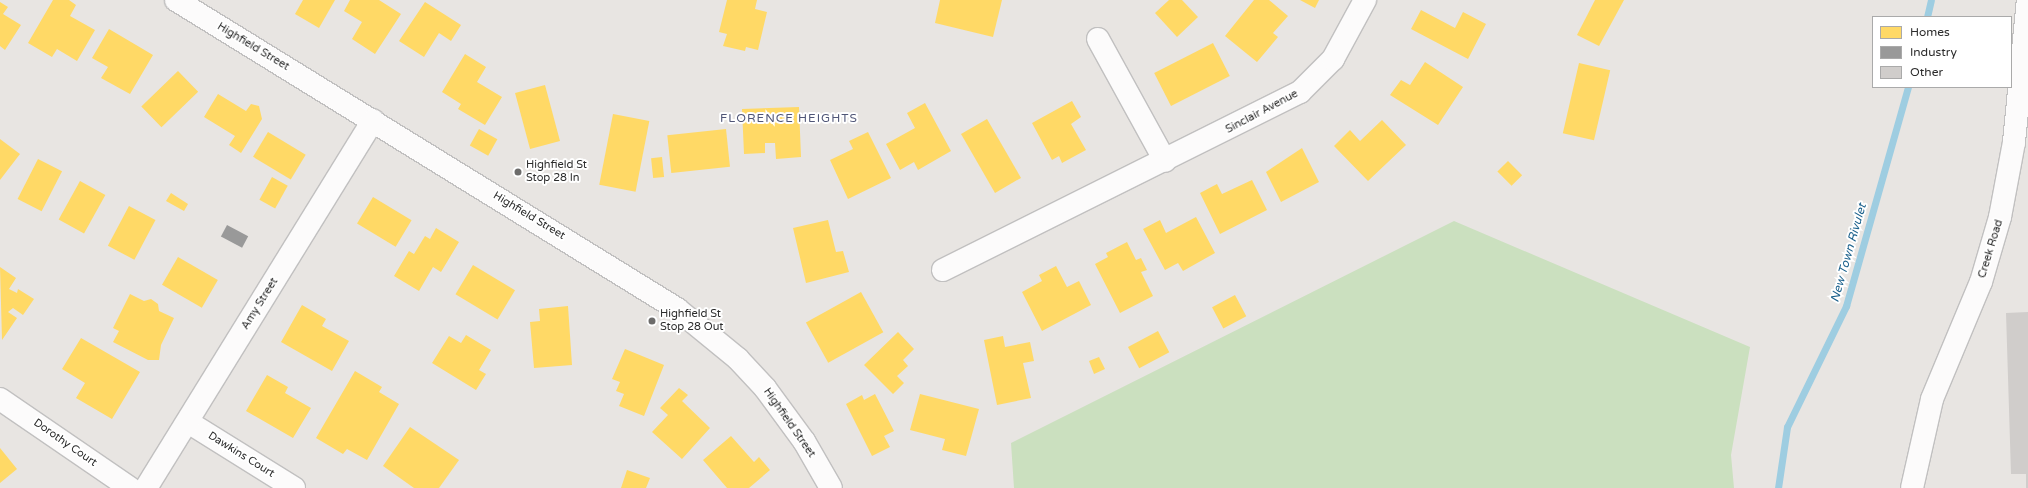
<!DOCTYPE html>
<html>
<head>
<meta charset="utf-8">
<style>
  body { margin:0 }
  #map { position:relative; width:2028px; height:488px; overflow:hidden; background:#e8e5e2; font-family:"Varela Round",sans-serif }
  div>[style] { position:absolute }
  .green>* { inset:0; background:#cbe0bf }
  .homes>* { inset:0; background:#ffd966; transform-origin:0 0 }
  .industry>* { inset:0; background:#999; transform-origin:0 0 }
  .stream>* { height:7px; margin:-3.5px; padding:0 3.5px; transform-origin:3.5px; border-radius:3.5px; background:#9ecde1 }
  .building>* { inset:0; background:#d0cdcb }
  .roads { filter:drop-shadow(1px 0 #c1c0c0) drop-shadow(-1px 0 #c1c0c0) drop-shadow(0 1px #c1c0c0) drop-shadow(0 -1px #c1c0c0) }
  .street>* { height:22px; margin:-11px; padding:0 11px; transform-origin:11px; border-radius:11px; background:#fcfbfb }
  .secondary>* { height:22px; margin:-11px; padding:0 11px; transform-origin:11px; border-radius:11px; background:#fcfbfb }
  .dots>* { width:11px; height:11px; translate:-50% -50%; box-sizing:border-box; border:2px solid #fff; border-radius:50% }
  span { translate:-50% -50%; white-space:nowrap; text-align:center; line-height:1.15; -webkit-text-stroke:4px #fff; paint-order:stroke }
  .street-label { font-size:11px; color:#2b2b2b }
  .poi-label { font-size:11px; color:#2b2b2b }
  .left { translate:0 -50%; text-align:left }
  .neighbourhood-label { font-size:12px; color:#505677; letter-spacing:1px }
  .water-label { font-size:12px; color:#1d628d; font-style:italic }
  .legend { position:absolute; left:1872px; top:16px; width:140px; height:72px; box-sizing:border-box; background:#fff; border:1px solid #aaa; margin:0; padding:5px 7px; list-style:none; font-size:12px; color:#2b2b2b }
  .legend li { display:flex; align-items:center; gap:8px; height:20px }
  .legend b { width:20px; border:1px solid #aaa }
</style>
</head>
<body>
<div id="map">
  <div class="green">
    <i style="clip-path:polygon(1454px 221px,1750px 347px,1731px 455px,1734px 488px,1014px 488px,1011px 443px)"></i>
  </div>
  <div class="homes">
    <i style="clip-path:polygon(53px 0,69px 0,76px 5px,70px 16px,95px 30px,77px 61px,57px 49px,52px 57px,28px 43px)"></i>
    <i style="clip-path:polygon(303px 0,335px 0,319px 28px,295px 14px)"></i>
    <i style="clip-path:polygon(350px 0,379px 0,401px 14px,375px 54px,352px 39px,362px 22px,344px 11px)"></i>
    <i style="clip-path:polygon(727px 0,757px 0,755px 9px,767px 12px,758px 50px,746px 47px,745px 51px,723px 46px,727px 34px,719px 32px)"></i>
    <i style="clip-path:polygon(940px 0,1002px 0,993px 37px,935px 23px)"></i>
    <i style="clip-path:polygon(1169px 0,1182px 0,1198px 17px,1177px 37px,1155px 13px)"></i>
    <i style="clip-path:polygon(1254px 0,1269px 0,1288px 16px,1273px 33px,1278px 37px,1257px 62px,1225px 36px)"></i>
    <i style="clip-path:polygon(1300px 0,1319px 0,1315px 8px)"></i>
    <i style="clip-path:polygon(1595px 0,1624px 0,1599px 46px,1577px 35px)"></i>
    <i style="clip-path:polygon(0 2px,8px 7px,3px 14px,21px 25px,5px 50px,0 46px)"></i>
    <i style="clip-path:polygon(425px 2px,461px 25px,451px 41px,439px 33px,424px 57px,399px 41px)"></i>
    <i style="clip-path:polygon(1421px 10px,1455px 28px,1463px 12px,1486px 24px,1468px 59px,1411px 29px)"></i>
    <i style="clip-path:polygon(109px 29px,153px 55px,130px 94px,101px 78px,108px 67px,92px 58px)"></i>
    <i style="left:1213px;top:43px;width:37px;height:66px;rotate:63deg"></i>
    <i style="clip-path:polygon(465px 54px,486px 67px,477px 82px,502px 97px,485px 125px,458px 109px,461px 104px,442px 92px)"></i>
    <i style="clip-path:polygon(1425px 62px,1463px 87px,1438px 125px,1390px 95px,1401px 80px,1410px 85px)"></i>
    <i style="left:1579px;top:63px;width:32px;height:72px;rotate:13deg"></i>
    <i style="left:178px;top:71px;width:29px;height:51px;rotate:46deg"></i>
    <i style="left:545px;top:85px;width:58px;height:31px;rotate:75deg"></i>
    <i style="clip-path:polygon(218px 94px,246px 111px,251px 104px,259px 106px,262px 119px,241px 153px,229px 145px,235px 136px,204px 117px)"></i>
    <i style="clip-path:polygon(1072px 101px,1081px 117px,1071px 124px,1086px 150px,1062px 163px,1059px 156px,1052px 160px,1032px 123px)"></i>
    <i style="clip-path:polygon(925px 103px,951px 151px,918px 170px,914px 162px,900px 170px,886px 144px,915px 128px,907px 113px)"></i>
    <i style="clip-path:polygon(799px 107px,801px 157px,776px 159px,775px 143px,765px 143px,765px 153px,744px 154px,742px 109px)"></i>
    <i style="left:613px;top:114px;width:37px;height:72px;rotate:11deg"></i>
    <i style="left:987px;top:119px;width:68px;height:30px;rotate:60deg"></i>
    <i style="clip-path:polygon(1382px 120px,1406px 145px,1368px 181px,1334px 146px,1350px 130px,1360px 141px)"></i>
    <i style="left:479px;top:129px;width:21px;height:19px;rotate:29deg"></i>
    <i style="left:726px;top:129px;width:38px;height:59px;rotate:84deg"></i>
    <i style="left:268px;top:132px;width:44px;height:29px;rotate:31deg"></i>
    <i style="clip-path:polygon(868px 132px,891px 178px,848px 199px,830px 160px,853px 149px,849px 141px)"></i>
    <i style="clip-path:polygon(0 139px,20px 154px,0 180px)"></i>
    <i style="clip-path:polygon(1302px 148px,1319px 182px,1281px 202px,1266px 172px)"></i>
    <i style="left:662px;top:157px;width:20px;height:11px;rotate:84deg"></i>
    <i style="left:38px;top:159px;width:27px;height:45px;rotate:27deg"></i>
    <i style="left:1508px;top:161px;width:20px;height:15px;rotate:45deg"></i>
    <i style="left:272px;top:177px;width:18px;height:26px;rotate:29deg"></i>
    <i style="clip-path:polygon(1252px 180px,1267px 210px,1220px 234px,1200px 193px,1217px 184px,1222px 194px)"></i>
    <i style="left:80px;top:181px;width:29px;height:44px;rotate:29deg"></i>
    <i style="clip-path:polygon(171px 193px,188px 204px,184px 211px,166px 201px)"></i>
    <i style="left:373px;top:197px;width:45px;height:31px;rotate:31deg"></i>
    <i style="left:129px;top:206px;width:30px;height:45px;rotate:28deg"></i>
    <i style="clip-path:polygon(1196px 217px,1215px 253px,1183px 271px,1178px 263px,1165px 270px,1143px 229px,1160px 220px,1166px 233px)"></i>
    <i style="clip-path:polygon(828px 220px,836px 252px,843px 251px,849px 272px,806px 283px,793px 228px)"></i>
    <i style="clip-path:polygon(436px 228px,459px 242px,441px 272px,433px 267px,419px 291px,394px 276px,409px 251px,414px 254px,425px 236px,430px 239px)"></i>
    <i style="clip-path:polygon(1127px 242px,1136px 260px,1141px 258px,1147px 270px,1141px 272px,1153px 296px,1120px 313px,1095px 264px,1108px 257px,1106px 253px)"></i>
    <i style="left:178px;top:257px;width:46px;height:32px;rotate:30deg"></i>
    <i style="left:473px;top:265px;width:49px;height:34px;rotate:31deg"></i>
    <i style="clip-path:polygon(1056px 266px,1067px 287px,1079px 281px,1091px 305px,1042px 331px,1022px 292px,1042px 281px,1039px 275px)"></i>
    <i style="clip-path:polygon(0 267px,16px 278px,9px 289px,17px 293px,18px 289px,34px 299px,23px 315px,13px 308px,8px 312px,17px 318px,2px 340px)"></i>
    <i style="left:861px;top:292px;width:46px;height:63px;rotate:61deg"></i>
    <i style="clip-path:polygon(130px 294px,144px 301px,151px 299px,158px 304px,159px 311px,174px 318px,161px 345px,159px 360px,148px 360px,113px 342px,119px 331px,113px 328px)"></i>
    <i style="left:1235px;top:295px;width:24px;height:26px;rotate:62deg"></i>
    <i style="clip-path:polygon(302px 305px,326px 319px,322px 326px,349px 341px,332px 371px,281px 342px)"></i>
    <i style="clip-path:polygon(568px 306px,572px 365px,534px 368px,530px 322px,540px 321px,539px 309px)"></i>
    <i style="left:1158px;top:331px;width:24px;height:34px;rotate:62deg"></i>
    <i style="clip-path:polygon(898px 332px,914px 349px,903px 360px,908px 366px,897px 376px,904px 383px,893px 394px,864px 365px)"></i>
    <i style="clip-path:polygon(466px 335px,491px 350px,479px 370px,486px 374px,476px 390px,432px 363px,449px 336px,461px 343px)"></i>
    <i style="clip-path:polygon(1003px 336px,1005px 347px,1030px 342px,1034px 361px,1023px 363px,1031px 398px,997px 405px,984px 340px)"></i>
    <i style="clip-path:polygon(81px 338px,140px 372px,112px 419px,76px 398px,85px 383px,62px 369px)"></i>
    <i style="clip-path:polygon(625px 349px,664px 365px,644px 416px,619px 406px,624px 394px,616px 391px,620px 382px,612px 379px)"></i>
    <i style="clip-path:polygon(1099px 357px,1105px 369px,1094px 374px,1089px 361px)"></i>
    <i style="clip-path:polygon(355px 371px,382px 387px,379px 392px,399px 404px,367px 460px,347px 449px,343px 454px,316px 438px)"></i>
    <i style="clip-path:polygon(267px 375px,288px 387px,285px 393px,311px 408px,293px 438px,246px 411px)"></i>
    <i style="clip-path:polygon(679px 388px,688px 395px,682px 401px,710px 428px,682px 459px,652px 432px,668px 415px,660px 408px)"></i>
    <i style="clip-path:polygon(875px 394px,894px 431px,884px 436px,890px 447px,872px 456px,846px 404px,862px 395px,864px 400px)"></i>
    <i style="clip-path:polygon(920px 394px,979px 409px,966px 456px,942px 450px,945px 439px,910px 430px)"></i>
    <i style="clip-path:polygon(410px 427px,459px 460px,439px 488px,414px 488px,383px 466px)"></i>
    <i style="clip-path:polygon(731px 436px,754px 462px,759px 457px,770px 470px,749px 488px,727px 488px,703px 460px)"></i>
    <i style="clip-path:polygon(0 448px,17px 469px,0 483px)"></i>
    <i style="clip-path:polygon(627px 470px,650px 478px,646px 488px,621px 488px)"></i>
  </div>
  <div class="industry">
    <i style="left:227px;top:225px;width:24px;height:13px;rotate:28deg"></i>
  </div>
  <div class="stream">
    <i style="left:1927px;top:17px;width:17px;rotate:-77deg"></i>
    <i style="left:1778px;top:488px;width:62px;rotate:-81.6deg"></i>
    <i style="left:1787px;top:427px;width:135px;rotate:-64deg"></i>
    <i style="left:1846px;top:306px;width:228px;rotate:-74.2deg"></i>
  </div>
  <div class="building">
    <i style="clip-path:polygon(2028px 312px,2028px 488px,2026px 488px,2026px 474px,2011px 474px,2006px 313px)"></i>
  </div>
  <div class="roads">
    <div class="street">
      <i style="left:176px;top:0;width:589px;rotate:31.66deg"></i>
      <i style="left:677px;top:309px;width:79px;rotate:39.3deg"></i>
      <i style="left:738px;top:359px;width:40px;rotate:47deg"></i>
      <i style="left:765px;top:388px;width:66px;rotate:53.7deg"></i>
      <i style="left:804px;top:441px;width:54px;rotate:60.1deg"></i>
      <i style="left:1098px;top:39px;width:139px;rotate:61.2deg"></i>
      <i style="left:943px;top:270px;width:399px;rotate:-26.5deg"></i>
      <i style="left:1300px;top:92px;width:47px;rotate:-45deg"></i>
      <i style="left:1333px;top:59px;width:67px;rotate:-61.5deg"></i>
      <i style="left:0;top:399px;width:158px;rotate:34.4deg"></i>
      <i style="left:188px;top:422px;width:125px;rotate:31.9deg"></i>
      <i style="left:146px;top:488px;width:432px;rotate:-58.3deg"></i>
    </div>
    <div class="secondary">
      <i style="left:1912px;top:488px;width:91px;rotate:-77.3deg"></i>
      <i style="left:1932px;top:399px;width:127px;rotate:-67.3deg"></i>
      <i style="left:1981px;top:282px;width:68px;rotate:-73.7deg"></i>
      <i style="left:2000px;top:217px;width:76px;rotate:-79.4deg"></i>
      <i style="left:2014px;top:142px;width:143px;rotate:-84.4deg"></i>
    </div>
  </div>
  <div class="dots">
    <i style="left:518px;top:172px;background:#6d6c6b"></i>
    <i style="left:652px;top:321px;background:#6d6c6b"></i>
  </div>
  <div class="street-label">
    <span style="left:253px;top:47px;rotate:31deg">Highfield Street</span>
    <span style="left:1262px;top:112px;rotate:-28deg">Sinclair Avenue</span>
    <span style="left:529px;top:216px;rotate:31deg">Highfield Street</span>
    <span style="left:1991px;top:249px;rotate:-73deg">Creek Road</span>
    <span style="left:260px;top:304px;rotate:-58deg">Amy Street</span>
    <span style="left:789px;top:423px;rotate:55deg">Highfield Street</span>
    <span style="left:65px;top:443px;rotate:35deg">Dorothy Court</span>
    <span style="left:241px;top:455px;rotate:32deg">Dawkins Court</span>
  </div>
  <div class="poi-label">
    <span class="left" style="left:526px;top:172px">Highfield St<br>Stop 28 In</span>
    <span class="left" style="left:660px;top:321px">Highfield St<br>Stop 28 Out</span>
  </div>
  <div class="neighbourhood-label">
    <span style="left:789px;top:119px">FLORENCE HEIGHTS</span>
  </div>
  <div class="water-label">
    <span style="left:1849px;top:253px;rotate:-74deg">New Town Rivulet</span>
  </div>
  <ul class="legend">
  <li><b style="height:11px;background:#ffd966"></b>Homes</li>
  <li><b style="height:11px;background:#999"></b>Industry</li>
  <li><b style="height:11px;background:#d0cdcb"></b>Other</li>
  </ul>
</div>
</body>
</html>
